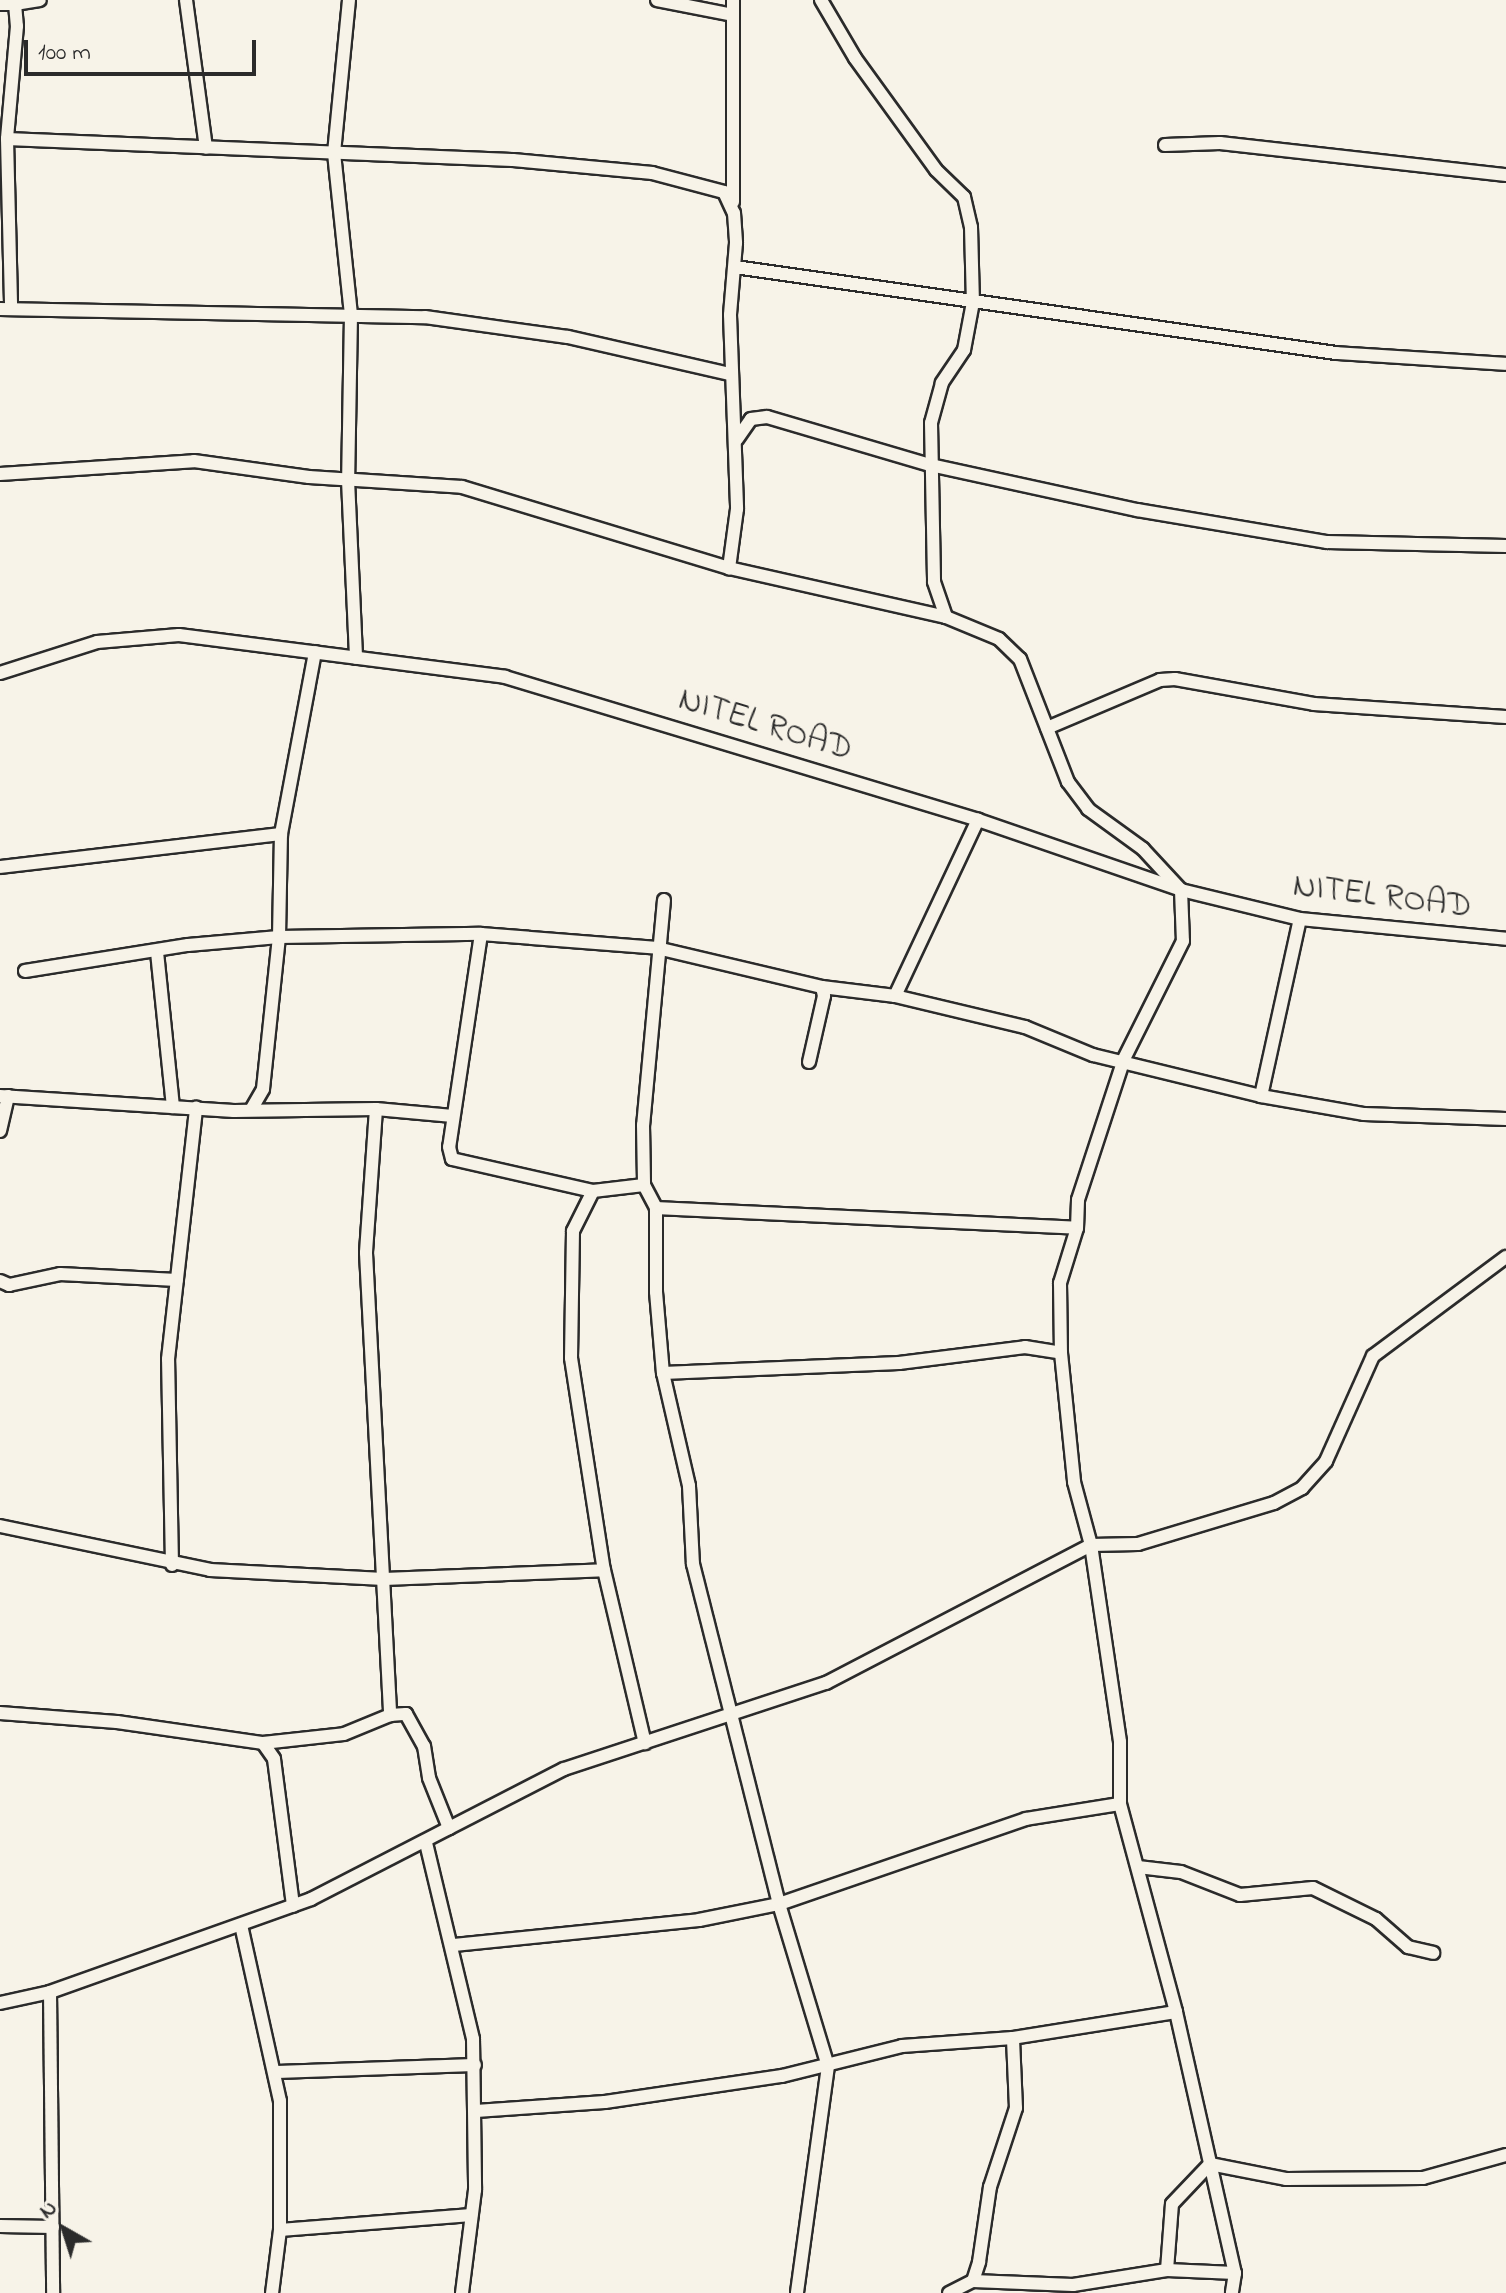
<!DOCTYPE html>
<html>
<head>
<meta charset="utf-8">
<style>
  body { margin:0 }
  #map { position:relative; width:1506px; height:2293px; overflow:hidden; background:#f7f3e8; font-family:"Indie Flower",sans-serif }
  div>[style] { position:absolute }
  .roads { filter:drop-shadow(2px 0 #2b2b2b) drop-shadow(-2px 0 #2b2b2b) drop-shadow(0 2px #2b2b2b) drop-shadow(0 -2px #2b2b2b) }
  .minor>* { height:12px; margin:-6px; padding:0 6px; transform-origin:6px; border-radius:6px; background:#f7f3e8 }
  span { translate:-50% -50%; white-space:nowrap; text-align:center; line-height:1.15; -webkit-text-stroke:6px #f7f3e8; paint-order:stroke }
  .street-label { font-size:34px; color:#2b2b2b }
  .north { position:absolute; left:24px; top:2189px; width:80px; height:80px; -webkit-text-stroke:6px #f7f3e8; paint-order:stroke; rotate:321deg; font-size:22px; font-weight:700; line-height:32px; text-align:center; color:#2b2b2b }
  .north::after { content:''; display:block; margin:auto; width:28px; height:36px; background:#2b2b2b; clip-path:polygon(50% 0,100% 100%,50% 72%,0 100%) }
  .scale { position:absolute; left:24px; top:40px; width:232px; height:36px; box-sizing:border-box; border:4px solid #2b2b2b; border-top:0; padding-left:10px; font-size:24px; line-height:28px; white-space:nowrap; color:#2b2b2b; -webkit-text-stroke:6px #f7f3e8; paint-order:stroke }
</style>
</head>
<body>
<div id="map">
  <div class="roads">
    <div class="minor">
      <i style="left:186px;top:0;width:149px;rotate:82.3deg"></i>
      <i style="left:349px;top:0;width:154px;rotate:95.6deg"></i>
      <i style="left:334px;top:153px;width:163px;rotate:84deg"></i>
      <i style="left:351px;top:315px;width:165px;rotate:91deg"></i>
      <i style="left:348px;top:480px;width:178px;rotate:87.4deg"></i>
      <i style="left:657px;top:0;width:77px;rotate:11.2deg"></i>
      <i style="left:821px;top:0;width:67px;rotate:59.6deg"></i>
      <i style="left:855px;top:58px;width:138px;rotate:54.1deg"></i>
      <i style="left:936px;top:170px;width:39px;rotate:44deg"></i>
      <i style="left:964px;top:197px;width:31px;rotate:77deg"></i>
      <i style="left:971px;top:227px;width:75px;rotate:88.5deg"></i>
      <i style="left:973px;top:302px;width:49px;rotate:100.6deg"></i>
      <i style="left:964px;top:350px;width:40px;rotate:124deg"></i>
      <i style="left:942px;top:383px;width:41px;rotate:105.4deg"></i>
      <i style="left:931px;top:423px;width:159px;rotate:88.9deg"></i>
      <i style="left:934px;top:582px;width:37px;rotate:71deg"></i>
      <i style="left:0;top:4px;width:15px"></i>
      <i style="left:15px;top:4px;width:22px;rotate:85deg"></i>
      <i style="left:17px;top:26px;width:113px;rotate:95.1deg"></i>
      <i style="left:7px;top:139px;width:169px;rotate:88.6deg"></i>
      <i style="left:15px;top:4px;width:25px;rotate:-9deg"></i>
      <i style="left:7px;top:139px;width:506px;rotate:2.38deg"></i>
      <i style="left:513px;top:160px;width:140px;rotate:5.3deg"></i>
      <i style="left:652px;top:173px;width:74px;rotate:14.8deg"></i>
      <i style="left:724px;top:192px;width:23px;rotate:65deg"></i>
      <i style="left:734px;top:213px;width:30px;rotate:86deg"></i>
      <i style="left:736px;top:243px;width:72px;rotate:94.8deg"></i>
      <i style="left:730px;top:315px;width:194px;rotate:87.9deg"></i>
      <i style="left:737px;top:509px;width:60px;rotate:97.7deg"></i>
      <i style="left:1165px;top:145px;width:55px;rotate:-2.1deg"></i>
      <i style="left:1220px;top:143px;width:288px;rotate:6.4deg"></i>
      <i style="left:733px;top:202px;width:202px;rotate:-90deg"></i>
      <i style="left:735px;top:267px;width:607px;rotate:8.14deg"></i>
      <i style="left:1336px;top:353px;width:170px;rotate:3.7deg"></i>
      <i style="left:0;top:309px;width:425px;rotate:1.1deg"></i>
      <i style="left:425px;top:317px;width:144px;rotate:8deg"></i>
      <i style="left:568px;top:337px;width:166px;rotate:12.9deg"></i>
      <i style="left:737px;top:439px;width:24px;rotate:-55deg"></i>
      <i style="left:751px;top:419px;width:16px;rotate:-7deg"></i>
      <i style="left:767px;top:417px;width:170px;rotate:16.4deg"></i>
      <i style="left:930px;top:465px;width:212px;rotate:12.3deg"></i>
      <i style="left:1137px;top:510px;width:193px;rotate:9.6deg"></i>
      <i style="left:1327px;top:542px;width:179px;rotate:1.3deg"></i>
      <i style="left:0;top:474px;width:194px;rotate:-3.8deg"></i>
      <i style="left:194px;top:461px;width:116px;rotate:7.9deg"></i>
      <i style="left:309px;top:477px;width:153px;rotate:3.7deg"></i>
      <i style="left:462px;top:487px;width:279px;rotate:16.9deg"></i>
      <i style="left:729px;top:568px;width:222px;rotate:12.7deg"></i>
      <i style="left:946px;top:617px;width:57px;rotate:22.5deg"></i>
      <i style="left:999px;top:639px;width:29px;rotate:44deg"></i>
      <i style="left:1020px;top:659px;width:132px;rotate:68.7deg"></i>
      <i style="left:1068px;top:782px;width:34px;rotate:53deg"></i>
      <i style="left:1088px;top:809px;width:68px;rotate:36deg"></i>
      <i style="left:1143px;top:849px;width:56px;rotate:47.2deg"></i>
      <i style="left:1181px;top:890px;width:51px;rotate:87.8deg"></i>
      <i style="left:1183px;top:941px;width:132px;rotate:116.6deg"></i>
      <i style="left:1124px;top:1059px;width:148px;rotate:108.1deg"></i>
      <i style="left:1078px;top:1200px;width:28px;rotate:92deg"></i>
      <i style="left:1077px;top:1228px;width:58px;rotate:107.2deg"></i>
      <i style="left:1060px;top:1283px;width:70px;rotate:89.2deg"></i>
      <i style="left:1061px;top:1353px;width:130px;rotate:84.2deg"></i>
      <i style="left:1074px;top:1482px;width:65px;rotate:74.9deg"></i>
      <i style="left:1091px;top:1545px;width:199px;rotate:81.6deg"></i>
      <i style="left:1120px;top:1742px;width:62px;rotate:90deg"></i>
      <i style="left:1120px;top:1804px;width:215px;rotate:74.9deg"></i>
      <i style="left:1176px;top:2012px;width:268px;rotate:77.3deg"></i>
      <i style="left:1235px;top:2273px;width:20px;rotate:99deg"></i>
      <i style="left:0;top:673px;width:102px;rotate:-17.7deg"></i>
      <i style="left:97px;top:642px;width:82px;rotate:-4.9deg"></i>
      <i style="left:179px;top:635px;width:329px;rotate:7.3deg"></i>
      <i style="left:505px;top:677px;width:494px;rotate:16.8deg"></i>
      <i style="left:978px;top:820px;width:215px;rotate:19deg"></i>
      <i style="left:1181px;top:890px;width:122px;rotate:13.7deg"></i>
      <i style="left:1300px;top:919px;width:207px;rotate:5.5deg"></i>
      <i style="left:1047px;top:728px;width:123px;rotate:-23deg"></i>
      <i style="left:1160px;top:680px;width:15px;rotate:-4deg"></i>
      <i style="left:1175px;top:679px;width:141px;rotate:10.2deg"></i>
      <i style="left:1314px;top:704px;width:192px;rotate:3.9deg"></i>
      <i style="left:0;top:867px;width:283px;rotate:-6.7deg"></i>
      <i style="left:664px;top:900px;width:226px;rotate:95.3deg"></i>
      <i style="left:643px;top:1125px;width:60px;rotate:89deg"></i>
      <i style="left:644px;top:1185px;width:26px;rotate:62deg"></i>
      <i style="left:656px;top:1208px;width:84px;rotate:90deg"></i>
      <i style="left:656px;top:1292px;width:81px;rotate:85.1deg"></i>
      <i style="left:663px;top:1373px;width:116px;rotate:77deg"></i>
      <i style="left:689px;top:1486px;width:78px;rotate:87.1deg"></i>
      <i style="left:693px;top:1564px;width:351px;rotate:75.8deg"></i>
      <i style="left:779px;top:1904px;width:169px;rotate:73.2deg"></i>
      <i style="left:828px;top:2066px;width:229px;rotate:97.8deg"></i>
      <i style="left:481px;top:934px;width:215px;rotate:98.5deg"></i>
      <i style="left:449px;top:1147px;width:12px;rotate:76deg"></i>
      <i style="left:452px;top:1159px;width:145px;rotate:12.8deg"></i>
      <i style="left:593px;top:1191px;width:51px;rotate:-6.7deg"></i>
      <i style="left:157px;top:952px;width:156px;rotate:84.1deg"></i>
      <i style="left:25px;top:971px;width:165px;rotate:-9.1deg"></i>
      <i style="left:188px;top:945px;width:91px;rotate:-5deg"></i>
      <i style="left:279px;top:937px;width:202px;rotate:-0.9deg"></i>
      <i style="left:481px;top:934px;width:177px;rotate:4.5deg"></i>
      <i style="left:657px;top:948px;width:170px;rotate:13.3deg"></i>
      <i style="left:822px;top:987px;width:74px;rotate:7deg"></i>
      <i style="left:895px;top:996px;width:195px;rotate:-64.8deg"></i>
      <i style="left:895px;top:996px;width:134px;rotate:13.4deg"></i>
      <i style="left:1025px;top:1027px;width:74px;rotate:22.4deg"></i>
      <i style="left:1093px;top:1055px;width:173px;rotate:13.7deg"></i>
      <i style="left:1261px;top:1096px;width:105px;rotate:9.9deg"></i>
      <i style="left:1364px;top:1114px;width:142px;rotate:2deg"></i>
      <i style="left:809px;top:1062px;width:68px;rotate:-77.2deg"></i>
      <i style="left:824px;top:996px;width:9px;rotate:-103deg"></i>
      <i style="left:0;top:1096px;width:234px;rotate:3.7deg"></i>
      <i style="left:234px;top:1111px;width:142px;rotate:-0.8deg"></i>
      <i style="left:376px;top:1109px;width:77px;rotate:5.2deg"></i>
      <i style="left:1261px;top:1096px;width:181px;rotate:-77.6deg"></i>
      <i style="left:376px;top:1109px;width:144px;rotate:94deg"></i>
      <i style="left:366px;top:1253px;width:463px;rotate:87deg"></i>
      <i style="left:251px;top:1110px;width:24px;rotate:-60deg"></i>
      <i style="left:263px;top:1089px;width:153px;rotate:-84deg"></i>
      <i style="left:279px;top:937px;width:103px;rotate:-88.9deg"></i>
      <i style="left:281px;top:834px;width:185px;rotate:-79.4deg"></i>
      <i style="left:0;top:1131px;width:36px;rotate:-77deg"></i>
      <i style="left:593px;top:1191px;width:45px;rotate:116.6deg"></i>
      <i style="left:573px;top:1231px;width:127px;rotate:90.9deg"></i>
      <i style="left:571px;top:1358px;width:215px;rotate:81.2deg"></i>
      <i style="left:604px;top:1570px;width:178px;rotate:76.7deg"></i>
      <i style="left:656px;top:1208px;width:421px;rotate:2.7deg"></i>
      <i style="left:0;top:1281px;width:10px;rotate:24deg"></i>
      <i style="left:9px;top:1285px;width:52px;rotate:-12.2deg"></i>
      <i style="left:60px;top:1274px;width:117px;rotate:2.9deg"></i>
      <i style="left:663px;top:1373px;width:236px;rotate:-2.4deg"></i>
      <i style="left:899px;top:1363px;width:127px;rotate:-7.2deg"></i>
      <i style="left:1025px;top:1347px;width:36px;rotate:9deg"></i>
      <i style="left:0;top:1526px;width:215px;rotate:11.8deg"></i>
      <i style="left:210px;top:1570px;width:174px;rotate:3deg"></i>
      <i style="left:384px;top:1579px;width:220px;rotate:-2.3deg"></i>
      <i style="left:172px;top:1565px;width:206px;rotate:-91.1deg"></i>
      <i style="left:168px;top:1359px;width:253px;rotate:-83.6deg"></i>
      <i style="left:0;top:1713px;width:117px;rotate:4.4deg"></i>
      <i style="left:117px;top:1722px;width:148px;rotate:8.2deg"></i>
      <i style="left:263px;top:1743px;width:81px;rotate:-6.3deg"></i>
      <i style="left:344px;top:1734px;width:50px;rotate:-22.4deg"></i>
      <i style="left:390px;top:1715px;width:16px;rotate:-4deg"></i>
      <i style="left:406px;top:1714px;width:37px;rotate:61deg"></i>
      <i style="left:424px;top:1746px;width:32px;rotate:81deg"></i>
      <i style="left:429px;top:1778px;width:54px;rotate:68.2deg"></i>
      <i style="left:263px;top:1743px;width:19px;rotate:55deg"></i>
      <i style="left:274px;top:1759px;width:148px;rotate:82.6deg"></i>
      <i style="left:426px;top:1843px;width:202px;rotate:76.5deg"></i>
      <i style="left:473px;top:2039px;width:151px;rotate:89.2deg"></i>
      <i style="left:475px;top:2190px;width:104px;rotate:97.2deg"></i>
      <i style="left:1138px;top:1867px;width:43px;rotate:6.6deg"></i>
      <i style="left:1181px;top:1872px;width:63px;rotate:21.3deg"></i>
      <i style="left:1240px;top:1895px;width:73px;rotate:-5.5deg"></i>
      <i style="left:1313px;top:1888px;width:70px;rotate:26.2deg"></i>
      <i style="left:1376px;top:1919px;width:43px;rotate:41.2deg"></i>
      <i style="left:1408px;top:1947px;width:26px;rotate:13deg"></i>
      <i style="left:241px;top:1925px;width:180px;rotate:77.5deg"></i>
      <i style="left:280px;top:2101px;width:129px;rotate:90deg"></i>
      <i style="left:280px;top:2230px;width:64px;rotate:97.2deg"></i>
      <i style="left:454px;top:1945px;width:246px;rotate:-5.8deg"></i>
      <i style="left:699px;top:1920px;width:82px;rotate:-11.3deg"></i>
      <i style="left:779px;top:1904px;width:261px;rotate:-19deg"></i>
      <i style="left:1026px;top:1819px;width:95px;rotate:-9.1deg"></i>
      <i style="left:50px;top:1992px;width:301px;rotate:89.4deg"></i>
      <i style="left:0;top:2003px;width:51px;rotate:-12.4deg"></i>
      <i style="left:50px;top:1992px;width:277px;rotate:-19.6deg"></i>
      <i style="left:311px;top:1899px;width:284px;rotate:-27.2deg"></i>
      <i style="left:564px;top:1769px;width:276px;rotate:-18.2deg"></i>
      <i style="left:826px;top:1683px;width:299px;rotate:-27.5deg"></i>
      <i style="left:1091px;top:1545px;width:47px;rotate:-1.2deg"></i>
      <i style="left:1138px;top:1544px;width:142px;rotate:-16.8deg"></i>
      <i style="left:1274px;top:1503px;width:32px;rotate:-28deg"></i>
      <i style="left:1302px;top:1488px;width:36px;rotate:-48deg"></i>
      <i style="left:1326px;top:1461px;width:115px;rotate:-65.9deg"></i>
      <i style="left:1373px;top:1356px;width:166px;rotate:-36.7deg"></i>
      <i style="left:276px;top:2072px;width:199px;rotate:-2deg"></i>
      <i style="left:476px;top:2111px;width:129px;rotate:-4deg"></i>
      <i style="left:605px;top:2102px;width:179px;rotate:-8.4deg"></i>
      <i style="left:782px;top:2076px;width:124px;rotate:-14deg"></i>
      <i style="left:902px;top:2046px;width:111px;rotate:-4.1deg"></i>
      <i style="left:1013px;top:2038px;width:165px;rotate:-9.1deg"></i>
      <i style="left:0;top:2226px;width:53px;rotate:1.1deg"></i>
      <i style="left:280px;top:2230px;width:192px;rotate:-4.5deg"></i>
      <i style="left:1167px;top:2270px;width:68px;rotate:2.5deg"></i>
      <i style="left:973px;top:2281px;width:100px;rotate:2.3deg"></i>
      <i style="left:1073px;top:2285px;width:95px;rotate:-9.1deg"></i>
      <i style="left:1167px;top:2270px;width:66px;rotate:-85.7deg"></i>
      <i style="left:1172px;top:2204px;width:55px;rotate:-46.5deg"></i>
      <i style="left:1210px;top:2164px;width:77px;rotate:11.2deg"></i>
      <i style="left:1286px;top:2179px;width:137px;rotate:-0.4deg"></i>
      <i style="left:1423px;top:2178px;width:86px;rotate:-15.5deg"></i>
      <i style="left:949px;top:2293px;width:27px;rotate:-27deg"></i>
      <i style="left:973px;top:2281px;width:20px;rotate:-72deg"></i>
      <i style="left:979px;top:2262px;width:76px;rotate:-81.7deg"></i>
      <i style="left:990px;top:2187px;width:83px;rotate:-71.8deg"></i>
      <i style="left:1016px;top:2108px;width:70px;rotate:-92.5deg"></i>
    </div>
  </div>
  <div class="street-label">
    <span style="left:765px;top:726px;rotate:17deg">NITEL ROAD</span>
    <span style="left:1382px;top:898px;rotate:7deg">NITEL ROAD</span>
  </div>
  <div class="north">N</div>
  <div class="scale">100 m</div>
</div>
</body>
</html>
